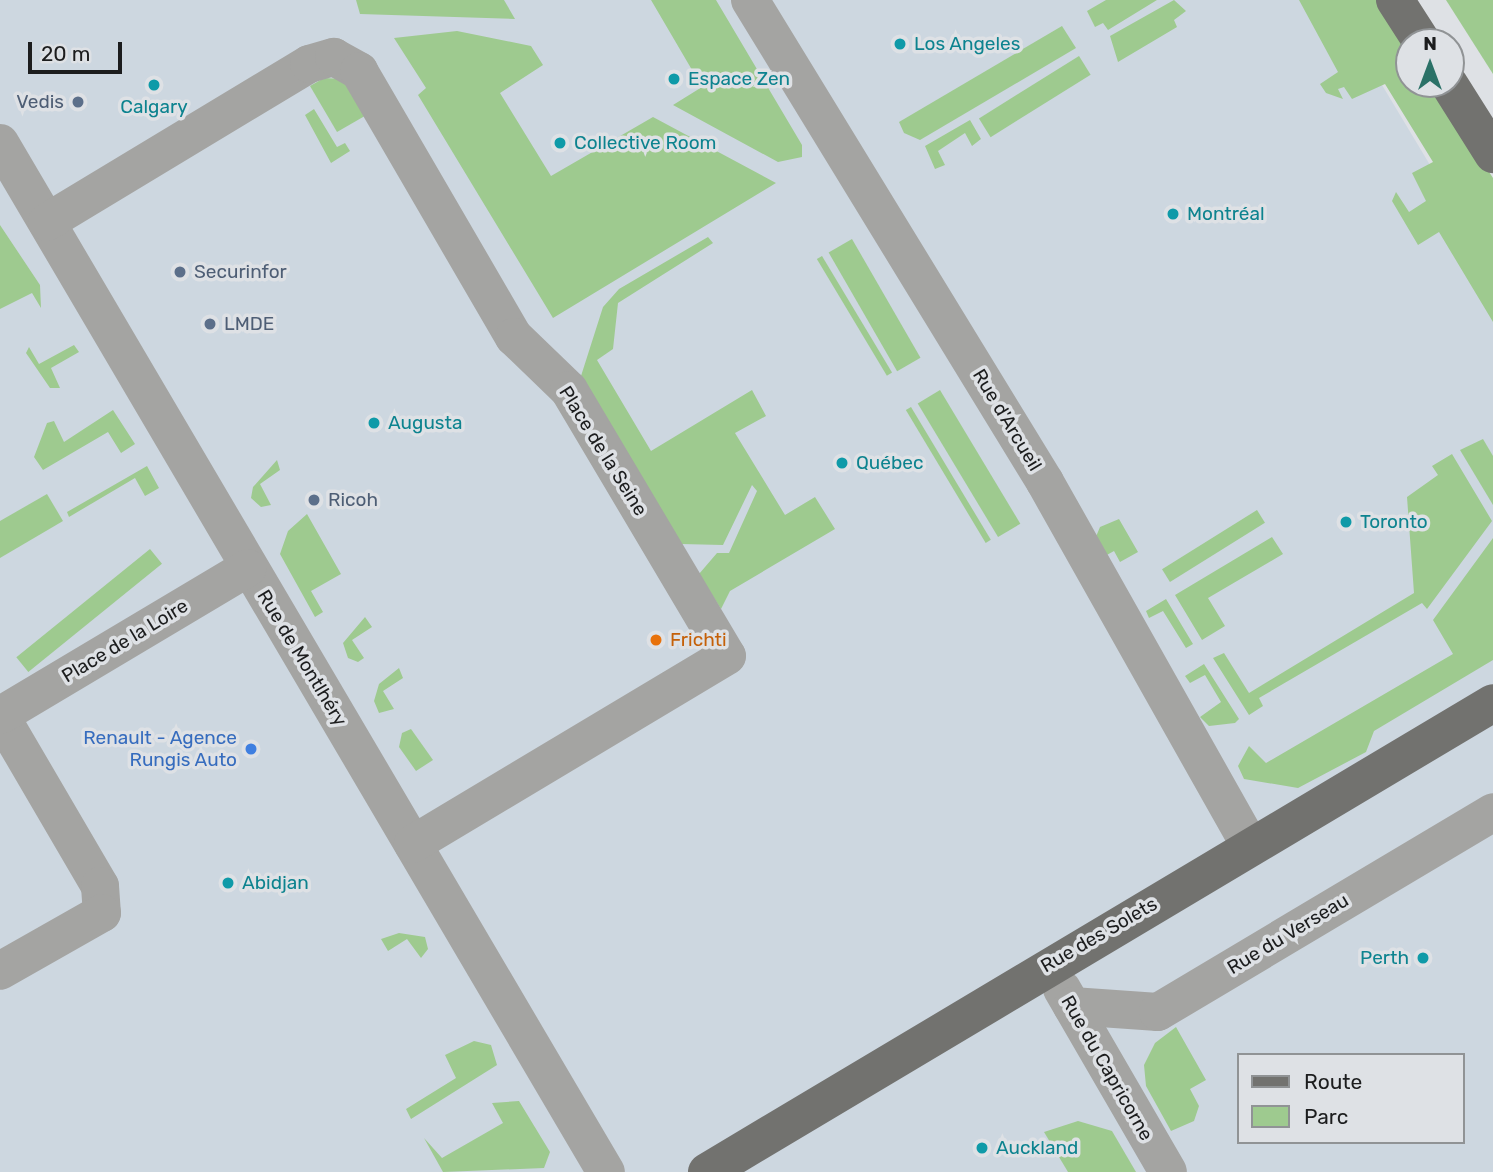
<!DOCTYPE html>
<html>
<head>
<meta charset="utf-8">
<style>
  body { margin:0 }
  #map { position:relative; width:1493px; height:1172px; overflow:hidden; background:#dee1e5; font-family:Rubik,sans-serif }
  div>[style] { position:absolute }
  .built>* { inset:0; background:#cdd7e0 }
  .green>* { inset:0; background:#9eca8f; transform-origin:0 0 }
  .minor>* { height:38px; margin:-19px; padding:0 19px; transform-origin:19px; border-radius:19px; background:#a4a4a2 }
  .major>* { height:38px; margin:-19px; padding:0 19px; transform-origin:19px; border-radius:19px; background:#72726f }
  .dots>* { width:19px; height:19px; translate:-50% -50%; box-sizing:border-box; border:4px solid #dee1e5; border-radius:50% }
  span { translate:-50% -50%; white-space:nowrap; text-align:center; line-height:1.15; -webkit-text-stroke:7px #dee1e5; paint-order:stroke }
  .culture-label { font-size:19px; color:#0d838f }
  .left { translate:0 -50%; text-align:left }
  .right { translate:-100% -50%; text-align:right }
  .service-label { font-size:19px; color:#4e5e75 }
  .street-label { font-size:19px; color:#1c1d1e }
  .food-label { font-size:19px; color:#c56008 }
  .shop-label { font-size:19px; color:#366cbe }
  .legend { position:absolute; left:1237px; top:1053px; width:228px; height:91px; box-sizing:border-box; background:#dee1e5; border:2px solid #909395; margin:0; padding:9px 12px; list-style:none; font-size:21px; color:#1c1d1e }
  .legend li { display:flex; align-items:center; gap:14px; height:35px }
  .legend b { width:35px; border:2px solid #909395 }
  .north { position:absolute; left:1395px; top:28px; width:70px; height:70px; box-sizing:border-box; background:#dee1e5; border:2px solid #909395; border-radius:50%; rotate:0deg; font-size:19px; font-weight:700; line-height:28px; text-align:center; color:#1c1d1e }
  .north::after { content:''; display:block; margin:auto; width:24px; height:32px; background:#2b7167; clip-path:polygon(50% 0,100% 100%,50% 72%,0 100%) }
  .scale { position:absolute; left:28px; top:42px; width:94px; height:32px; box-sizing:border-box; border:4px solid #1c1d1e; border-top:0; padding-left:9px; font-size:21px; line-height:24px; white-space:nowrap; color:#1c1d1e; -webkit-text-stroke:5px #dee1e5; paint-order:stroke }
</style>
</head>
<body>
<div id="map">
  <div class="built">
    <i style="clip-path:polygon(evenodd,0 0,1331px 0,1493px 270px,1493px 1172px,0 1172px,0 0,1239px 1055px,1463px 1055px,1463px 1142px,1239px 1142px,1239px 1055px)"></i>
  </div>
  <div class="green">
    <i style="clip-path:polygon(356px 0,504px 0,515px 19px,360px 14px)"></i>
    <i style="clip-path:polygon(651px 0,716px 0,802px 145px,802px 157px,778px 162px,673px 105px,702px 87px)"></i>
    <i style="clip-path:polygon(1106px 0,1157px 0,1108px 30px,1103px 23px,1095px 27px,1087px 11px)"></i>
    <i style="clip-path:polygon(1174px 0,1186px 11px,1174px 20px,1177px 27px,1118px 62px,1110px 36px)"></i>
    <i style="clip-path:polygon(1299px 0,1377px 0,1409px 51px,1409px 84px,1432px 84px,1493px 178px,1493px 322px,1439px 232px,1418px 245px,1392px 201px,1396px 192px,1409px 212px,1426px 201px,1412px 173px,1433px 162px,1385px 84px,1352px 99px,1344px 87px,1338px 89px,1343px 99px,1326px 93px,1320px 84px,1338px 72px)"></i>
    <i style="clip-path:polygon(1446px 0,1493px 0,1493px 74px)"></i>
    <i style="clip-path:polygon(1062px 26px,1076px 48px,920px 140px,904px 133px,899px 122px)"></i>
    <i style="clip-path:polygon(457px 31px,531px 46px,543px 65px,500px 93px,551px 176px,653px 117px,776px 183px,553px 318px,418px 95px,426px 88px,394px 38px)"></i>
    <i style="left:1079px;top:56px;width:22px;height:118px;rotate:58deg"></i>
    <i style="clip-path:polygon(324px 78px,342px 79px,370px 113px,337px 132px,310px 86px)"></i>
    <i style="clip-path:polygon(314px 109px,337px 147px,345px 143px,350px 151px,331px 163px,305px 115px)"></i>
    <i style="clip-path:polygon(970px 120px,981px 139px,972px 146px,965px 133px,938px 151px,945px 165px,935px 169px,925px 146px)"></i>
    <i style="clip-path:polygon(0 225px,40px 285px,41px 308px,32px 293px,0 309px)"></i>
    <i style="clip-path:polygon(708px 237px,713px 243px,618px 303px,613px 349px,597px 360px,651px 451px,752px 390px,766px 416px,735px 433px,785px 515px,815px 497px,835px 529px,730px 591px,721px 609px,699px 574px,717px 553px,729px 553px,757px 491px,752px 485px,723px 545px,681px 544px,581px 376px,603px 307px,619px 289px)"></i>
    <i style="left:852px;top:239px;width:137px;height:27px;rotate:60deg"></i>
    <i style="left:822px;top:256px;width:136px;height:6px;rotate:59deg"></i>
    <i style="clip-path:polygon(74px 345px,79px 352px,51px 368px,60px 388px,50px 388px,26px 353px,29px 347px,39px 364px)"></i>
    <i style="left:940px;top:390px;width:156px;height:26px;rotate:59deg"></i>
    <i style="left:911px;top:407px;width:155px;height:6px;rotate:59deg"></i>
    <i style="clip-path:polygon(113px 410px,135px 444px,121px 453px,108px 432px,43px 470px,34px 457px,47px 423px,54px 421px,64px 442px)"></i>
    <i style="clip-path:polygon(1483px 439px,1493px 456px,1493px 505px,1460px 450px)"></i>
    <i style="clip-path:polygon(1452px 454px,1492px 521px,1427px 609px,1422px 603px,1259px 698px,1263px 706px,1249px 715px,1213px 658px,1224px 653px,1249px 693px,1414px 593px,1407px 497px,1438px 475px,1432px 466px)"></i>
    <i style="clip-path:polygon(277px 460px,280px 470px,260px 484px,271px 505px,261px 507px,251px 498px,253px 487px)"></i>
    <i style="clip-path:polygon(147px 466px,159px 488px,145px 496px,135px 478px,69px 517px,67px 512px)"></i>
    <i style="clip-path:polygon(47px 494px,63px 521px,0 558px,0 521px)"></i>
    <i style="left:1257px;top:510px;width:15px;height:112px;rotate:58deg"></i>
    <i style="clip-path:polygon(307px 514px,341px 574px,311px 591px,323px 612px,315px 617px,280px 554px,288px 531px)"></i>
    <i style="clip-path:polygon(1119px 519px,1138px 552px,1120px 562px,1114px 551px,1105px 556px,1095px 539px,1100px 527px)"></i>
    <i style="clip-path:polygon(1272px 537px,1283px 554px,1208px 598px,1225px 626px,1202px 640px,1175px 595px)"></i>
    <i style="clip-path:polygon(1493px 538px,1493px 660px,1374px 731px,1366px 752px,1298px 788px,1244px 779px,1238px 766px,1249px 746px,1266px 763px,1453px 654px,1433px 620px)"></i>
    <i style="left:150px;top:549px;width:19px;height:172px;rotate:51deg"></i>
    <i style="clip-path:polygon(1166px 599px,1193px 644px,1186px 648px,1163px 611px,1149px 618px,1146px 611px)"></i>
    <i style="clip-path:polygon(365px 617px,372px 627px,352px 640px,364px 658px,358px 662px,348px 658px,343px 643px)"></i>
    <i style="clip-path:polygon(1204px 664px,1239px 719px,1235px 723px,1209px 726px,1200px 717px,1221px 702px,1205px 675px,1190px 683px,1185px 676px)"></i>
    <i style="clip-path:polygon(399px 668px,403px 678px,383px 691px,394px 709px,379px 713px,374px 701px,379px 684px)"></i>
    <i style="clip-path:polygon(411px 729px,433px 760px,416px 771px,399px 747px,402px 733px)"></i>
    <i style="clip-path:polygon(399px 933px,425px 937px,428px 949px,421px 958px,407px 939px,388px 951px,381px 939px)"></i>
    <i style="clip-path:polygon(1176px 1027px,1206px 1080px,1190px 1089px,1199px 1106px,1194px 1121px,1171px 1131px,1146px 1086px,1144px 1065px,1155px 1043px)"></i>
    <i style="clip-path:polygon(474px 1041px,491px 1045px,497px 1065px,411px 1119px,406px 1109px,456px 1078px,445px 1055px)"></i>
    <i style="clip-path:polygon(519px 1101px,550px 1152px,544px 1168px,443px 1172px,424px 1138px,442px 1158px,503px 1123px,492px 1103px)"></i>
    <i style="clip-path:polygon(1078px 1121px,1112px 1131px,1136px 1172px,1068px 1172px,1044px 1132px)"></i>
  </div>
  <div class="minor">
    <i style="left:750px;top:0;width:565px;rotate:58.53deg"></i>
    <i style="left:1045px;top:482px;width:419px;rotate:60.6deg"></i>
    <i style="left:0;top:143px;width:1194px;rotate:59.51deg"></i>
    <i style="left:47px;top:222px;width:306px;rotate:-31.1deg"></i>
    <i style="left:309px;top:64px;width:26px;rotate:-16deg"></i>
    <i style="left:334px;top:57px;width:29px;rotate:29deg"></i>
    <i style="left:359px;top:71px;width:308px;rotate:59.8deg"></i>
    <i style="left:514px;top:337px;width:76px;rotate:43.9deg"></i>
    <i style="left:569px;top:390px;width:309px;rotate:59.3deg"></i>
    <i style="left:727px;top:656px;width:366px;rotate:149.1deg"></i>
    <i style="left:0;top:715px;width:198px;rotate:59.7deg"></i>
    <i style="left:100px;top:886px;width:27px;rotate:86deg"></i>
    <i style="left:102px;top:913px;width:117px;rotate:150.4deg"></i>
    <i style="left:1px;top:715px;width:287px;rotate:-30.8deg"></i>
    <i style="left:1062px;top:989px;width:211px;rotate:59.9deg"></i>
    <i style="left:1072px;top:1006px;width:86px;rotate:4deg"></i>
    <i style="left:1158px;top:1012px;width:390px;rotate:-30.8deg"></i>
  </div>
  <div class="major">
    <i style="left:1395px;top:0;width:50px;rotate:57.3deg"></i>
    <i style="left:1449px;top:84px;width:83px;rotate:57.8deg"></i>
    <i style="left:707px;top:1172px;width:915px;rotate:-30.82deg"></i>
  </div>
  <div class="dots">
    <i style="left:900px;top:44px;background:#0f9aa8"></i>
    <i style="left:674px;top:79px;background:#0f9aa8"></i>
    <i style="left:154px;top:85px;background:#0f9aa8"></i>
    <i style="left:78px;top:102px;background:#5c6f8a"></i>
    <i style="left:560px;top:143px;background:#0f9aa8"></i>
    <i style="left:1173px;top:214px;background:#0f9aa8"></i>
    <i style="left:180px;top:272px;background:#5c6f8a"></i>
    <i style="left:210px;top:324px;background:#5c6f8a"></i>
    <i style="left:374px;top:423px;background:#0f9aa8"></i>
    <i style="left:842px;top:463px;background:#0f9aa8"></i>
    <i style="left:314px;top:500px;background:#5c6f8a"></i>
    <i style="left:1346px;top:522px;background:#0f9aa8"></i>
    <i style="left:656px;top:640px;background:#e8710a"></i>
    <i style="left:251px;top:749px;background:#3f7fe0"></i>
    <i style="left:228px;top:883px;background:#0f9aa8"></i>
    <i style="left:1423px;top:958px;background:#0f9aa8"></i>
    <i style="left:982px;top:1148px;background:#0f9aa8"></i>
  </div>
  <div class="culture-label">
    <span class="left" style="left:914px;top:44px">Los Angeles</span>
    <span class="left" style="left:688px;top:79px">Espace Zen</span>
    <span style="left:154px;top:107px">Calgary</span>
    <span class="left" style="left:574px;top:143px">Collective Room</span>
    <span class="left" style="left:1187px;top:214px">Montréal</span>
    <span class="left" style="left:388px;top:423px">Augusta</span>
    <span class="left" style="left:856px;top:463px">Québec</span>
    <span class="left" style="left:1360px;top:522px">Toronto</span>
    <span class="left" style="left:242px;top:883px">Abidjan</span>
    <span class="right" style="left:1409px;top:958px">Perth</span>
    <span class="left" style="left:996px;top:1148px">Auckland</span>
  </div>
  <div class="service-label">
    <span class="right" style="left:64px;top:102px">Vedis</span>
    <span class="left" style="left:194px;top:272px">Securinfor</span>
    <span class="left" style="left:224px;top:324px">LMDE</span>
    <span class="left" style="left:328px;top:500px">Ricoh</span>
  </div>
  <div class="street-label">
    <span style="left:1007px;top:420px;rotate:59deg">Rue d'Arcueil</span>
    <span style="left:603px;top:451px;rotate:58deg">Place de la Seine</span>
    <span style="left:125px;top:641px;rotate:-31deg">Place de la Loire</span>
    <span style="left:302px;top:658px;rotate:59deg">Rue de Montlhéry</span>
    <span style="left:1288px;top:934px;rotate:-31deg">Rue du Verseau</span>
    <span style="left:1099px;top:935px;rotate:-30deg">Rue des Solets</span>
    <span style="left:1107px;top:1068px;rotate:60deg">Rue du Capricorne</span>
  </div>
  <div class="food-label">
    <span class="left" style="left:670px;top:640px">Frichti</span>
  </div>
  <div class="shop-label">
    <span class="right" style="left:237px;top:749px">Renault - Agence<br>Rungis Auto</span>
  </div>
  <ul class="legend">
  <li><b style="height:9px;background:#72726f"></b>Route</li>
  <li><b style="height:19px;background:#9eca8f"></b>Parc</li>
  </ul>
  <div class="north">N</div>
  <div class="scale">20 m</div>
</div>
</body>
</html>
